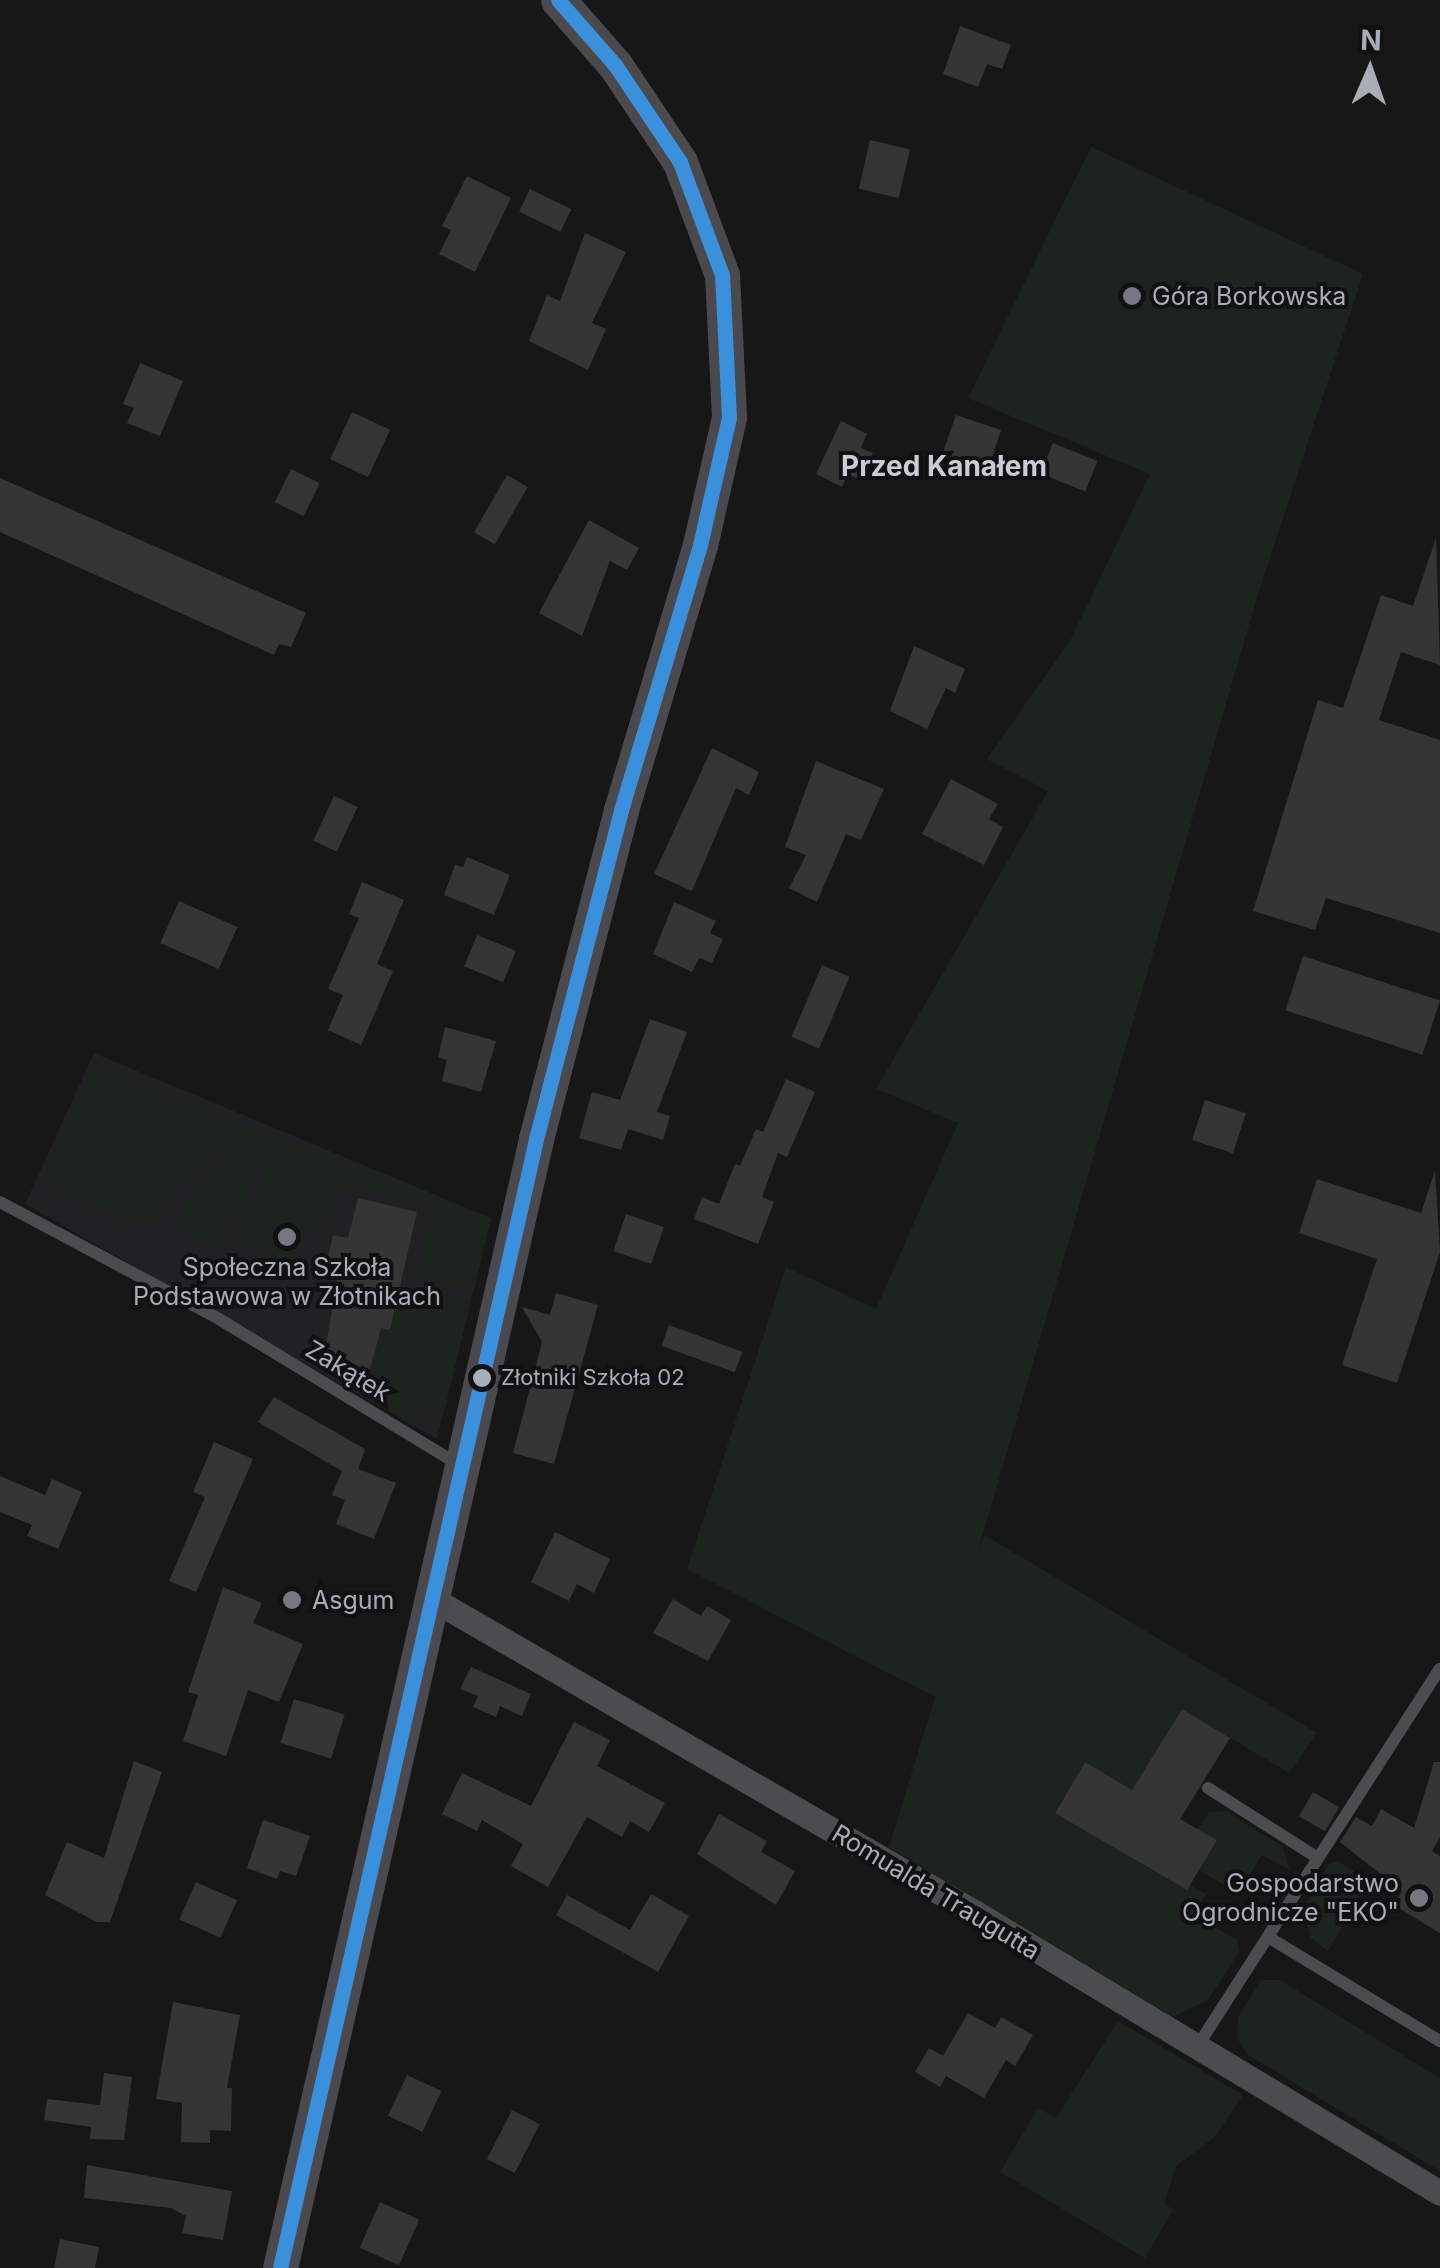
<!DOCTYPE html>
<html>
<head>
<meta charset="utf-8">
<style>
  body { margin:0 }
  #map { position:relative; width:1440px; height:2268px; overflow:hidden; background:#171717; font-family:Inter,sans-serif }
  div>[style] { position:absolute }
  .built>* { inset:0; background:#212123 }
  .green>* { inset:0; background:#1d241e; transform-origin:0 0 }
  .building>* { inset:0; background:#353536; transform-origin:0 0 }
  .lane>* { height:12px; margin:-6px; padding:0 6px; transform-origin:6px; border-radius:6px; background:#4b4c50 }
  .street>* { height:25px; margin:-12.5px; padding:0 12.5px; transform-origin:12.5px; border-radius:12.5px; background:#4b4c50 }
  .secondary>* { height:35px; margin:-17.5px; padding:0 17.5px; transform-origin:17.5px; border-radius:17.5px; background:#4a4a4e }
  .bus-1>* { height:15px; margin:-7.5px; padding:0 7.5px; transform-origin:7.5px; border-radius:7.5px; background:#3a90db }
  .dots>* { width:28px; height:28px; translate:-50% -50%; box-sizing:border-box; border:5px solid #111113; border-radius:50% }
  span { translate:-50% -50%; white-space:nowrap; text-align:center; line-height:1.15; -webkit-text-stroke:8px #111113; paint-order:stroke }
  .bus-label { font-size:22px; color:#a8adb8 }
  .left { translate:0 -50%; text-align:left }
  .poi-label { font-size:25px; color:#a8adb8 }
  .right { translate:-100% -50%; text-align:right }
  .street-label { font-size:25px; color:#a8adb8 }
  .neighbourhood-label { font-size:28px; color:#c9ccd4; font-weight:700 }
  .north { position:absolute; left:1320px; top:20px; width:100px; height:100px; -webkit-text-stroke:8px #111113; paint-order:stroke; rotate:2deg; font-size:28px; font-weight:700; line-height:40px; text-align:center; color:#a8adb8 }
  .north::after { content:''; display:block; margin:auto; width:35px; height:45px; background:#a8adb8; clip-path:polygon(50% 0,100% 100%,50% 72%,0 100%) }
</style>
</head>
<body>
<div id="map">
  <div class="built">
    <i style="clip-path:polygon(94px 1053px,491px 1218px,437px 1439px,25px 1204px)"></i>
  </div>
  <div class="green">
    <i style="clip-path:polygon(1091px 147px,1363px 274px,1259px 591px,978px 1551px,984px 1535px,1317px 1733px,1289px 1773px,1182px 1709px,1132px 1790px,1085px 1762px,1055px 1812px,1186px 1890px,1190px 1885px,1206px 1894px,1193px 1915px,1237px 1940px,1239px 1952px,1208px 2000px,1173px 2017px,889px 1847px,935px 1697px,687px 1569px,786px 1267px,876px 1309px,958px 1123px,876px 1089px,1048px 791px,987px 759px,1071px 639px,1150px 474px,968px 398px)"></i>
    <i style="clip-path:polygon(94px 1064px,181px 1104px,491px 1218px,474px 1290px,418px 1275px,434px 1206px,351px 1185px,337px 1194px,329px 1221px,305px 1228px,295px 1264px,231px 1234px,268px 1174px,219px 1143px,193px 1177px,175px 1184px,153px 1224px,129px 1220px,42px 1181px)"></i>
    <i style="left:220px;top:1152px;width:46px;height:85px;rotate:32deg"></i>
    <i style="clip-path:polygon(399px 1287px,470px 1305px,445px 1408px,421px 1401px,414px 1426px,363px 1396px)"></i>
    <i style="clip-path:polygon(1226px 1811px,1282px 1846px,1290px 1870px,1262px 1855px,1238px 1893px,1199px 1870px,1217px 1840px,1198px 1829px,1209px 1812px)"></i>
    <i style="clip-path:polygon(1337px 1861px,1370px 1880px,1328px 1951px,1310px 1937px,1304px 1908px,1328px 1865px)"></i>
    <i style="clip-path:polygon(1261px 1980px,1280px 1980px,1440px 2078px,1440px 2171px,1248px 2055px,1237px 2038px,1238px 2017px)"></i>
    <i style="clip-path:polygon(1118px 2021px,1243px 2095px,1215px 2137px,1176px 2166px,1164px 2203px,1173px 2210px,1145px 2258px,1000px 2172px,1038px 2108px,1056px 2118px)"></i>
  </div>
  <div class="building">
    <i style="clip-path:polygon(960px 26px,1011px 45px,1002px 69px,987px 64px,978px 87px,943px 74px)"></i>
    <i style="left:870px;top:140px;width:41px;height:50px;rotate:13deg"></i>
    <i style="clip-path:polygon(467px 176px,511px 198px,475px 272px,439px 254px,451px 230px,442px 226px)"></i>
    <i style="left:530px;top:189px;width:46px;height:25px;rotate:26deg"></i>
    <i style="clip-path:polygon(585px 233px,626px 252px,592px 323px,606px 329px,588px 370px,529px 341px,547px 295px,560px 301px)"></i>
    <i style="clip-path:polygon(140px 363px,183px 381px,160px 436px,127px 423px,134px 408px,123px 404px)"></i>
    <i style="left:352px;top:412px;width:42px;height:52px;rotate:25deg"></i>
    <i style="clip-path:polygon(956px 415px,1001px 430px,989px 467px,966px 474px,943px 452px)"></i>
    <i style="clip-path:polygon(841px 421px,867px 434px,861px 448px,873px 453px,860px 480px,848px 474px,842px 487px,816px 474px)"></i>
    <i style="left:1053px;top:443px;width:48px;height:33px;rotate:22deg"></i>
    <i style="left:291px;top:469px;width:32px;height:37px;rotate:26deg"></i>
    <i style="left:507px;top:475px;width:24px;height:66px;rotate:30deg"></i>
    <i style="clip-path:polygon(0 478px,306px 613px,291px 647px,279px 644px,274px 655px,0 532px)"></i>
    <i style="clip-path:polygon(589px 520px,639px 548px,627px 570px,610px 561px,582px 636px,539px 613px)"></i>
    <i style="clip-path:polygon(1436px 538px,1440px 665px,1401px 652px,1379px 720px,1440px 740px,1440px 933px,1326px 898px,1315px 930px,1253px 911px,1318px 700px,1343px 708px,1381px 595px,1413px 606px)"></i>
    <i style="clip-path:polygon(914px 646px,965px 669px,955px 693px,946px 688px,927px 729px,890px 711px)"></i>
    <i style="clip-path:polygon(712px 748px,759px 772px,749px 795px,736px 788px,692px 891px,654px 874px)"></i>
    <i style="clip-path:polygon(816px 761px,884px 789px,861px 840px,846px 834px,817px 902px,789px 888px,806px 855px,785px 847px)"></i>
    <i style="clip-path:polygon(951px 779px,998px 804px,989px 819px,1003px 827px,984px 865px,922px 834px)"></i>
    <i style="left:334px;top:796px;width:26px;height:49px;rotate:25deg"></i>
    <i style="clip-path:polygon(467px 857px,510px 875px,494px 915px,444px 895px,455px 865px,463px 867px)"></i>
    <i style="clip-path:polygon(362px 882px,404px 900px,377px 964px,393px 971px,361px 1045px,328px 1030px,343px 995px,328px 989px,359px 918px,349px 914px)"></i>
    <i style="left:179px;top:901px;width:64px;height:46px;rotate:24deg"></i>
    <i style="clip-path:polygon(674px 902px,716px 921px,710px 933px,723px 939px,712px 963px,699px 958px,692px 972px,653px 954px)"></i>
    <i style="left:477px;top:935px;width:42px;height:34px;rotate:22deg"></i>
    <i style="left:1303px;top:956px;width:144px;height:57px;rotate:18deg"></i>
    <i style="left:822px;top:965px;width:30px;height:78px;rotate:23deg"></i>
    <i style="clip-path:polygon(650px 1019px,687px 1032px,657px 1112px,670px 1116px,663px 1140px,628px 1129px,621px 1150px,579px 1138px,592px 1092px,620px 1100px)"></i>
    <i style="clip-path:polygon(445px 1027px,496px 1041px,481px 1092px,442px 1081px,447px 1060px,438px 1057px)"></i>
    <i style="clip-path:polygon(786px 1079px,815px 1092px,787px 1157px,778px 1153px,762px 1197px,774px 1202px,758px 1244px,694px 1219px,702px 1197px,719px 1204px,735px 1164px,740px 1166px,756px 1129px,763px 1132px)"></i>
    <i style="left:1205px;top:1100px;width:43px;height:42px;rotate:18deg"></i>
    <i style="clip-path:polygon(1435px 1170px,1440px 1252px,1397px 1383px,1342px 1365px,1377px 1259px,1299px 1233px,1317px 1179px,1421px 1213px)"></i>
    <i style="clip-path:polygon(358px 1198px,417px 1212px,390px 1330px,381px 1328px,370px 1369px,324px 1358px,338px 1273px,325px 1269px,333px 1235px,348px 1238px)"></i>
    <i style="left:626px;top:1214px;width:40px;height:39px;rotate:19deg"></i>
    <i style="clip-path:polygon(556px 1293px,598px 1305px,554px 1464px,513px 1453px,542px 1342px,522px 1307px,550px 1315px)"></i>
    <i style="left:669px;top:1325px;width:78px;height:22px;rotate:20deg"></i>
    <i style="clip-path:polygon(274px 1397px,365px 1449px,358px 1469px,396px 1483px,374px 1539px,336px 1524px,345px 1500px,332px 1495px,342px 1471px,258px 1422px)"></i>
    <i style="clip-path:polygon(214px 1442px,253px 1459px,196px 1592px,169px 1581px,205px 1497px,193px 1492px)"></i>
    <i style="clip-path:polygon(0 1476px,45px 1495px,52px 1479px,82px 1492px,58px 1549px,27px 1536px,32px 1525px,0 1512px)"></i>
    <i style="clip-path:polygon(555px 1532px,610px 1559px,594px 1593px,577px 1584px,569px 1601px,531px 1582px)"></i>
    <i style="clip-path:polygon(223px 1587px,262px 1603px,253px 1623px,303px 1644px,279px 1702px,248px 1690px,226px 1756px,183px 1741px,198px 1695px,188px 1692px)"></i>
    <i style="clip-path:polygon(673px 1599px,701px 1616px,707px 1606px,731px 1620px,708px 1661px,653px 1633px)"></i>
    <i style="clip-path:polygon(471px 1667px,531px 1694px,522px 1716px,500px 1706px,496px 1717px,473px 1707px,478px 1696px,460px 1689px)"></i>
    <i style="left:294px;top:1699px;width:53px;height:46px;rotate:17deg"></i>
    <i style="clip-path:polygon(1182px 1709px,1230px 1738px,1180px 1819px,1217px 1840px,1187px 1890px,1055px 1813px,1085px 1762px,1132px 1790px)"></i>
    <i style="clip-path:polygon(574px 1722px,610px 1740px,597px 1766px,665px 1803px,649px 1832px,630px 1821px,622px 1837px,587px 1817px,548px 1887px,511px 1866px,523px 1844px,482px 1820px,477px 1831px,442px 1814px,462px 1773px,531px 1806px)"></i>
    <i style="clip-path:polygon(134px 1761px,162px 1772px,110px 1922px,97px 1922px,45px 1895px,67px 1842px,104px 1858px)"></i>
    <i style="clip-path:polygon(1434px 1762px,1440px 1762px,1440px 1837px,1432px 1851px,1440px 1856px,1440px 1933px,1394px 1905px,1402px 1891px,1340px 1842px,1356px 1817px,1372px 1826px,1381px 1809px,1414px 1828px)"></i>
    <i style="left:1313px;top:1792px;width:30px;height:28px;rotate:30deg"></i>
    <i style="clip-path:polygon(719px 1814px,767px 1841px,761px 1852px,795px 1871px,776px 1905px,697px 1854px)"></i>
    <i style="clip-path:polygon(263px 1820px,310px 1836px,296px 1876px,280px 1871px,277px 1879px,247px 1868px)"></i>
    <i style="left:196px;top:1882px;width:45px;height:41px;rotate:24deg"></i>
    <i style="clip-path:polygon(651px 1894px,689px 1916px,658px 1972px,556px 1915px,567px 1895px,630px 1930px)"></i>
    <i style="clip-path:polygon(173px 2002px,240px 2015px,227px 2088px,232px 2088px,231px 2131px,210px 2130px,210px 2143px,181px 2142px,182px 2103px,156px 2099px)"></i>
    <i style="clip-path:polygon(968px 2013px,995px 2028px,1001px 2017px,1033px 2035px,1015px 2066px,1006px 2060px,984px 2098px,946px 2076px,940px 2087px,915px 2072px,929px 2048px,943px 2056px)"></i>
    <i style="clip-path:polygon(104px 2073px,132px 2077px,124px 2140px,90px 2139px,91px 2127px,44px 2120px,47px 2099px,100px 2105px)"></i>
    <i style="left:407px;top:2075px;width:38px;height:45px;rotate:25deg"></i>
    <i style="left:512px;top:2110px;width:31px;height:55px;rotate:27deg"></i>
    <i style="clip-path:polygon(87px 2165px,232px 2191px,223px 2240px,182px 2233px,186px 2216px,171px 2208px,84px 2198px)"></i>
    <i style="left:380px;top:2202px;width:43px;height:50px;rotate:24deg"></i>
    <i style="clip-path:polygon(60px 2239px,99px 2247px,95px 2268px,54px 2268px)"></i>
  </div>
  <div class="lane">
    <i style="left:0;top:1202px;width:248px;rotate:28.1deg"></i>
    <i style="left:219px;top:1319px;width:281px;rotate:31.3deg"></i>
    <i style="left:1208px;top:1788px;width:130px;rotate:32.5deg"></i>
    <i style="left:1268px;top:1937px;width:201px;rotate:31.2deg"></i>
    <i style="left:1195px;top:2050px;width:453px;rotate:-57.3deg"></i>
  </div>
  <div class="street">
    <i style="left:429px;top:1597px;width:629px;rotate:30.03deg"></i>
    <i style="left:974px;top:1912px;width:544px;rotate:31.09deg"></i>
  </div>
  <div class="secondary">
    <i style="left:280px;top:2268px;width:1158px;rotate:-77.22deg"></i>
    <i style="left:536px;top:1139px;width:340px;rotate:-75.5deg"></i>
    <i style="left:621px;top:810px;width:277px;rotate:-73.4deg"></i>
    <i style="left:700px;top:545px;width:131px;rotate:-77.2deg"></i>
    <i style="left:729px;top:417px;width:142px;rotate:-92.8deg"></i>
    <i style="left:722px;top:275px;width:121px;rotate:-110.4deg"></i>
    <i style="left:680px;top:162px;width:117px;rotate:-123.8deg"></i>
    <i style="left:615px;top:65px;width:86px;rotate:-131.2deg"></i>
  </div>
  <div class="bus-1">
    <i style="left:280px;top:2268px;width:1158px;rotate:-77.22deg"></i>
    <i style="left:536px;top:1139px;width:340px;rotate:-75.5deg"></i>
    <i style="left:621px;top:810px;width:277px;rotate:-73.4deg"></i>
    <i style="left:700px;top:545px;width:131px;rotate:-77.2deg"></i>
    <i style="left:729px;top:417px;width:142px;rotate:-92.8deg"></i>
    <i style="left:722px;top:275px;width:121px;rotate:-110.4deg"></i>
    <i style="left:680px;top:162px;width:117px;rotate:-123.8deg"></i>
    <i style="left:615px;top:65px;width:86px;rotate:-131.2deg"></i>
  </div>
  <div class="dots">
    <i style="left:1132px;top:296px;background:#757880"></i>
    <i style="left:287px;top:1237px;background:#757880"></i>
    <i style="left:482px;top:1378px;background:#a8adb8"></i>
    <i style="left:292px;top:1600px;background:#757880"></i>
    <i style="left:1419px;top:1898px;background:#757880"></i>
  </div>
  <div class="bus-label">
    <span class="left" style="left:501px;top:1378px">Złotniki Szkoła 02</span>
  </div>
  <div class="poi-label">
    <span class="left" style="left:1152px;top:296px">Góra Borkowska</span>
    <span style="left:287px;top:1282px">Społeczna Szkoła<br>Podstawowa w Złotnikach</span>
    <span class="left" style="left:312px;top:1600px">Asgum</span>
    <span class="right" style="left:1399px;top:1898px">Gospodarstwo<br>Ogrodnicze "EKO"</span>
  </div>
  <div class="street-label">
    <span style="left:348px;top:1371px;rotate:31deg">Zakątek</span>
    <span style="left:936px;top:1892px;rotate:31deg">Romualda Traugutta</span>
  </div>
  <div class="neighbourhood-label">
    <span style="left:944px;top:466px">Przed Kanałem</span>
  </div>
  <div class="north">N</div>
</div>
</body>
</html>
